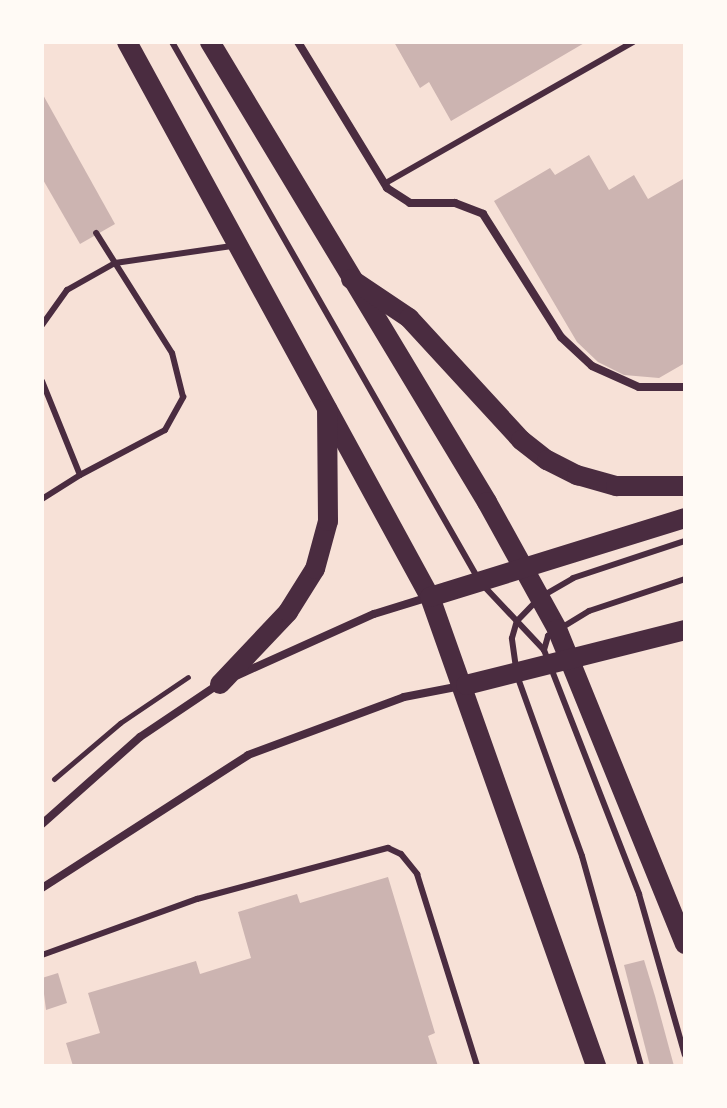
<!DOCTYPE html>
<html>
<head>
<meta charset="utf-8">
<style>
  body { margin:0 }
  #map { position:relative; width:727px; height:1108px; overflow:hidden; background:#f7e1d7; font-family:Lato,sans-serif }
  div>[style] { position:absolute }
  .building>* { inset:0; background:#ccb4b1 }
  .path>* { height:5px; margin:-2.5px; padding:0 2.5px; transform-origin:2.5px; border-radius:2.5px; background:#4a2c40 }
  .service>* { height:6px; margin:-3px; padding:0 3px; transform-origin:3px; border-radius:3px; background:#4a2c40 }
  .minor>* { height:8px; margin:-4px; padding:0 4px; transform-origin:4px; border-radius:4px; background:#4a2c40 }
  .primary>* { height:20px; margin:-10px; padding:0 10px; transform-origin:10px; border-radius:10px; background:#4a2c40 }
  span { translate:-50% -50%; white-space:nowrap; text-align:center; line-height:1.15; -webkit-text-stroke:7px #fffaf5; paint-order:stroke }
  .frame { position:absolute; inset:0; border:44px solid #fffaf5; pointer-events:none }
</style>
</head>
<body>
<div id="map">
  <div class="building">
    <i style="clip-path:polygon(394px 42px,586px 42px,451px 121px,429px 82px,420px 88px)"></i>
    <i style="clip-path:polygon(42px 93px,115px 224px,80px 244px,42px 178px)"></i>
    <i style="clip-path:polygon(589px 155px,609px 190px,634px 175px,648px 199px,685px 178px,685px 363px,659px 378px,624px 375px,598px 362px,577px 342px,494px 201px,550px 168px,555px 175px)"></i>
    <i style="clip-path:polygon(388px 877px,435px 1033px,428px 1036px,438px 1066px,73px 1066px,66px 1043px,100px 1033px,88px 993px,196px 961px,200px 974px,251px 958px,238px 912px,297px 894px,300px 903px)"></i>
    <i style="clip-path:polygon(644px 960px,655px 996px,674px 1066px,650px 1066px,624px 965px)"></i>
    <i style="clip-path:polygon(58px 973px,67px 1003px,46px 1010px,42px 978px)"></i>
  </div>
  <div class="path">
    <i style="left:54px;top:779px;width:87px;rotate:-40.3deg"></i>
    <i style="left:120px;top:723px;width:82px;rotate:-34.1deg"></i>
  </div>
  <div class="service">
    <i style="left:172px;top:42px;width:622px;rotate:60.3deg"></i>
    <i style="left:480px;top:582px;width:93px;rotate:46.7deg"></i>
    <i style="left:544px;top:650px;width:262px;rotate:68.7deg"></i>
    <i style="left:639px;top:894px;width:167px;rotate:74.1deg"></i>
    <i style="left:384px;top:184px;width:287px;rotate:-29.7deg"></i>
    <i style="left:42px;top:325px;width:43px;rotate:-54.5deg"></i>
    <i style="left:67px;top:290px;width:55px;rotate:-29.4deg"></i>
    <i style="left:115px;top:263px;width:118px;rotate:-8.3deg"></i>
    <i style="left:42px;top:381px;width:101px;rotate:68deg"></i>
    <i style="left:80px;top:475px;width:96px;rotate:-27.9deg"></i>
    <i style="left:165px;top:430px;width:38px;rotate:-61deg"></i>
    <i style="left:183px;top:397px;width:45px;rotate:-104deg"></i>
    <i style="left:172px;top:353px;width:142px;rotate:-122.3deg"></i>
    <i style="left:42px;top:499px;width:45px;rotate:-32.3deg"></i>
    <i style="left:544px;top:650px;width:15px;rotate:-74deg"></i>
    <i style="left:548px;top:636px;width:48px;rotate:-31.4deg"></i>
    <i style="left:589px;top:611px;width:101px;rotate:-18.4deg"></i>
    <i style="left:42px;top:955px;width:165px;rotate:-19.9deg"></i>
    <i style="left:197px;top:899px;width:198px;rotate:-15deg"></i>
    <i style="left:388px;top:848px;width:14px;rotate:25deg"></i>
    <i style="left:401px;top:854px;width:26px;rotate:51deg"></i>
    <i style="left:417px;top:874px;width:201px;rotate:72.6deg"></i>
    <i style="left:641px;top:1066px;width:218px;rotate:-105.7deg"></i>
    <i style="left:582px;top:856px;width:192px;rotate:-109.8deg"></i>
    <i style="left:517px;top:675px;width:37px;rotate:-98deg"></i>
    <i style="left:512px;top:638px;width:18px;rotate:-74deg"></i>
    <i style="left:517px;top:621px;width:32px;rotate:-46deg"></i>
    <i style="left:539px;top:598px;width:39px;rotate:-30deg"></i>
    <i style="left:573px;top:578px;width:118px;rotate:-18.3deg"></i>
  </div>
  <div class="minor">
    <i style="left:298px;top:42px;width:171px;rotate:58.6deg"></i>
    <i style="left:387px;top:188px;width:27px;rotate:33deg"></i>
    <i style="left:410px;top:203px;width:45px"></i>
    <i style="left:455px;top:203px;width:30px;rotate:21deg"></i>
    <i style="left:483px;top:214px;width:146px;rotate:57.6deg"></i>
    <i style="left:561px;top:337px;width:42px;rotate:43.1deg"></i>
    <i style="left:592px;top:366px;width:51px;rotate:24.1deg"></i>
    <i style="left:639px;top:387px;width:46px"></i>
    <i style="left:238px;top:675px;width:149px;rotate:-24.2deg"></i>
    <i style="left:374px;top:614px;width:58px;rotate:-17.2deg"></i>
    <i style="left:42px;top:824px;width:131px;rotate:-41.6deg"></i>
    <i style="left:140px;top:737px;width:95px;rotate:-33.9deg"></i>
    <i style="left:42px;top:888px;width:245px;rotate:-32.8deg"></i>
    <i style="left:248px;top:755px;width:166px;rotate:-20.4deg"></i>
    <i style="left:404px;top:697px;width:58px;rotate:-10.9deg"></i>
  </div>
  <div class="primary">
    <i style="left:127px;top:42px;width:632px;rotate:61.37deg"></i>
    <i style="left:430px;top:597px;width:498px;rotate:70.5deg"></i>
    <i style="left:210px;top:42px;width:537px;rotate:58.94deg"></i>
    <i style="left:487px;top:502px;width:145px;rotate:61.1deg"></i>
    <i style="left:557px;top:629px;width:340px;rotate:67.9deg"></i>
    <i style="left:351px;top:279px;width:70px;rotate:33.9deg"></i>
    <i style="left:409px;top:318px;width:166px;rotate:47.4deg"></i>
    <i style="left:521px;top:440px;width:33px;rotate:38deg"></i>
    <i style="left:547px;top:460px;width:34px;rotate:27deg"></i>
    <i style="left:577px;top:475px;width:41px;rotate:15.8deg"></i>
    <i style="left:616px;top:486px;width:69px"></i>
    <i style="left:430px;top:597px;width:267px;rotate:-17.2deg"></i>
    <i style="left:220px;top:684px;width:99px;rotate:-46.6deg"></i>
    <i style="left:288px;top:612px;width:51px;rotate:-57.9deg"></i>
    <i style="left:315px;top:569px;width:50px;rotate:-74.8deg"></i>
    <i style="left:328px;top:521px;width:112px;rotate:-90.5deg"></i>
    <i style="left:466px;top:685px;width:226px;rotate:-14.1deg"></i>
  </div>
  <div class="frame"></div>
</div>
</body>
</html>
